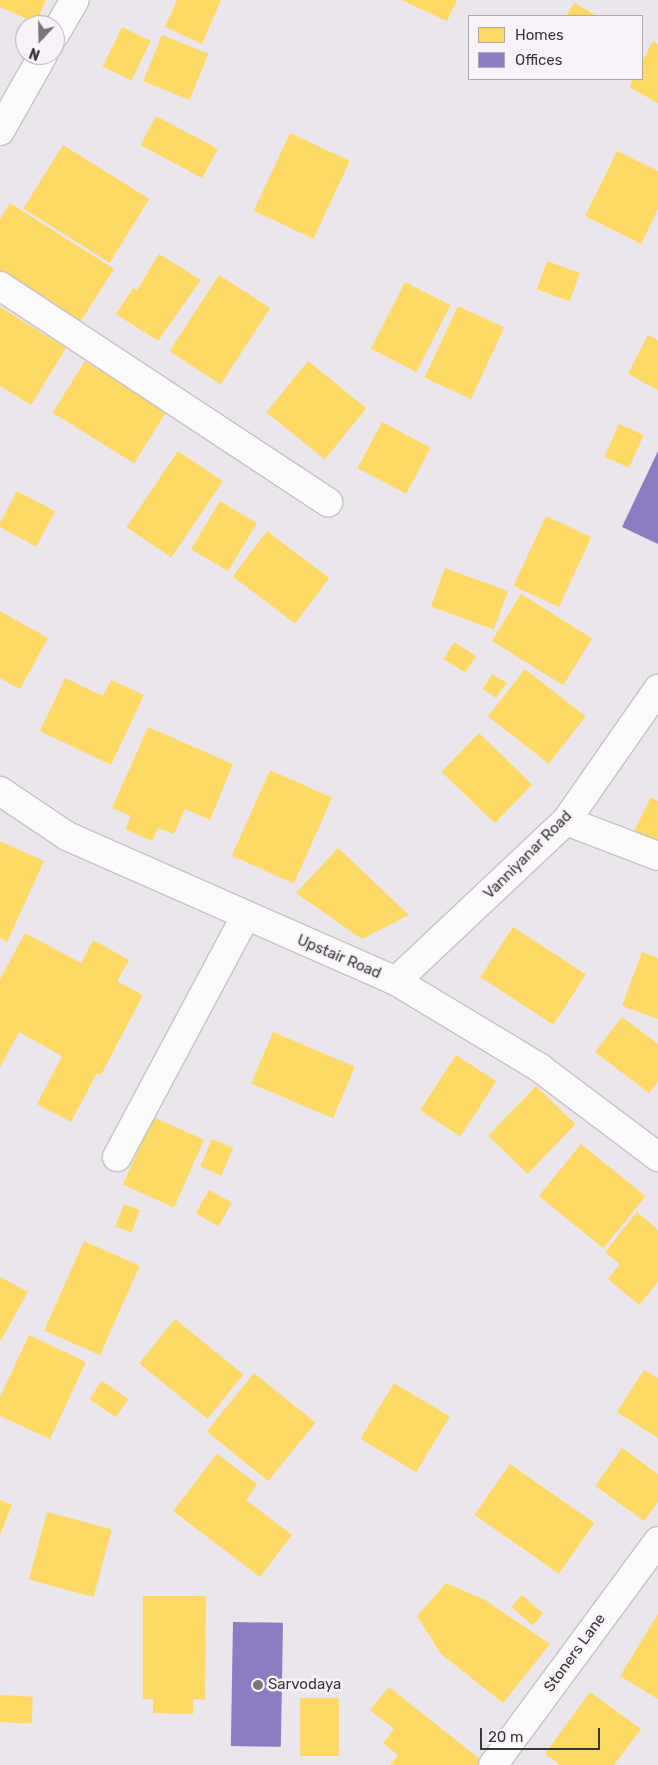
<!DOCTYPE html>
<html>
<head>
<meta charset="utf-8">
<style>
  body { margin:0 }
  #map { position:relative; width:658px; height:1765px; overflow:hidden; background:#eae6eb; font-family:Rubik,sans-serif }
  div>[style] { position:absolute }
  .homes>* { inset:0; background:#ffd966; transform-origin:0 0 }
  .offices>* { inset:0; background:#8e7cc3; transform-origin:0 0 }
  .roads { filter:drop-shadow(1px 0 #c6c3c6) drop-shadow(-1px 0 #c6c3c6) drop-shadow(0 1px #c6c3c6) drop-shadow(0 -1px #c6c3c6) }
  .street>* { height:28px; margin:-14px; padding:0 14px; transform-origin:14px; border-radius:14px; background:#fcfbfc }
  .secondary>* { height:28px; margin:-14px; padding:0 14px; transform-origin:14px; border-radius:14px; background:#fcfbfc }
  .dots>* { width:14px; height:14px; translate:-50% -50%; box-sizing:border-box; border:2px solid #f9f3f9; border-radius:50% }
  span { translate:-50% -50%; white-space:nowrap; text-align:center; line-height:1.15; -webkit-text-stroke:5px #f9f3f9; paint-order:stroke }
  .street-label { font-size:15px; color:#3a373a }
  .poi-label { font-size:15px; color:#3a373a }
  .left { translate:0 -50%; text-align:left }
  .legend { position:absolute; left:468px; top:15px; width:175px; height:65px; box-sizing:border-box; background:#f9f3f9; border:1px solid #ada8ad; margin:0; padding:6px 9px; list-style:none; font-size:15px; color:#3a373a }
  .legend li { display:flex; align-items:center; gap:10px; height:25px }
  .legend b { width:25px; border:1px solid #ada8ad }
  .north { position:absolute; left:15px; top:15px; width:50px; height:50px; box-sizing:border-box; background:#f9f3f9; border:1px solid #ada8ad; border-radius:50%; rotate:201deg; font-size:14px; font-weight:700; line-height:20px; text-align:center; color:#3a373a }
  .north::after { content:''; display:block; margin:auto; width:18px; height:22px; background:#787478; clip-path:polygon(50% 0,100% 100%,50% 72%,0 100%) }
  .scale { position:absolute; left:480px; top:1728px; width:120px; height:22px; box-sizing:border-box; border:2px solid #3a373a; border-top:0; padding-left:6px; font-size:15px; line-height:18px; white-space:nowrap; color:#3a373a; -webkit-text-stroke:4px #f9f3f9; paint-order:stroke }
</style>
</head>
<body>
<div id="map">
  <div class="homes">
    <i style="clip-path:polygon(0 0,46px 0,36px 23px,0 7px)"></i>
    <i style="clip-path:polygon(177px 0,221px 0,202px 44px,165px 27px)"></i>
    <i style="clip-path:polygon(401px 0,457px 0,447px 21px)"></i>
    <i style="clip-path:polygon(574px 3px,598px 16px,566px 16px)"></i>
    <i style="left:122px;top:27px;width:32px;height:44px;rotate:26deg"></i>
    <i style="left:162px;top:35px;width:50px;height:50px;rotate:22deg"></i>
    <i style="clip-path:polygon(653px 41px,658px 44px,658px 103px,629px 87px,633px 79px,642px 79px,642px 62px)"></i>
    <i style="left:156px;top:116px;width:70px;height:33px;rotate:28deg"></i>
    <i style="left:290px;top:133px;width:66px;height:86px;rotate:25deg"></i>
    <i style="left:63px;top:145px;width:102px;height:75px;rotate:32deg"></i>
    <i style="clip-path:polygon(617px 151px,658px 171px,658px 209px,641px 244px,585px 216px)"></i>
    <i style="clip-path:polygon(10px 203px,114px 269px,79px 324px,0 275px,0 219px)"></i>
    <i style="clip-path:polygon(159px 254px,201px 280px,158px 341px,116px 314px,133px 288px,137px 290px)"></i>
    <i style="left:547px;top:261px;width:35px;height:30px;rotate:20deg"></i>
    <i style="left:219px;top:275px;width:61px;height:91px;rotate:33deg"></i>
    <i style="left:405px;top:282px;width:51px;height:75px;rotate:27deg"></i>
    <i style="left:458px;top:306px;width:51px;height:79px;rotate:25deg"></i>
    <i style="clip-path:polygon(0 307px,66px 348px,31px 405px,0 386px)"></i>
    <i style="clip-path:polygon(648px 335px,658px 340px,658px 390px,628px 374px)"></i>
    <i style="left:85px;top:361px;width:96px;height:61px;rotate:32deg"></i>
    <i style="left:308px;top:361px;width:75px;height:66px;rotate:39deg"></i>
    <i style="left:382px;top:422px;width:55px;height:52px;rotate:28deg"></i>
    <i style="left:619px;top:424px;width:27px;height:36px;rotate:24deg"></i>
    <i style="left:178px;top:451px;width:54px;height:92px;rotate:34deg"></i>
    <i style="left:17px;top:491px;width:43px;height:40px;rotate:28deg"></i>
    <i style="left:220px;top:501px;width:43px;height:56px;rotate:31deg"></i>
    <i style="left:546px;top:516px;width:50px;height:77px;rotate:25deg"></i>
    <i style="left:267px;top:531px;width:78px;height:57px;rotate:37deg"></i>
    <i style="left:445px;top:568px;width:67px;height:41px;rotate:20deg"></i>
    <i style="left:521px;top:594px;width:84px;height:55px;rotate:32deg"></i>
    <i style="clip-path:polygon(0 611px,48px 638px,20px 689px,0 678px)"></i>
    <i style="left:454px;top:642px;width:26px;height:20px;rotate:32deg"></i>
    <i style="left:525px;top:669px;width:77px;height:60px;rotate:38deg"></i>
    <i style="clip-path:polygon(492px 674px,507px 683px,496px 698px,483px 689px)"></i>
    <i style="clip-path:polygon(65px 678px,103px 696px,111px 680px,144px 695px,111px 765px,40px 731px)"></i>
    <i style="clip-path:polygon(148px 727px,233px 764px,210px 820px,185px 809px,174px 834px,158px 828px,152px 841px,125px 829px,131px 816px,112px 808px)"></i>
    <i style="left:479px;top:733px;width:74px;height:54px;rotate:44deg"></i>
    <i style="left:270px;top:770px;width:68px;height:94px;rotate:24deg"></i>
    <i style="clip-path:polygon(651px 797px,658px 801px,658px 846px,633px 833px)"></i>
    <i style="clip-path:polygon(0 841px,44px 861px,7px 942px,0 938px)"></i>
    <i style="clip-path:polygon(338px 848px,409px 915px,362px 939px,296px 893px)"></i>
    <i style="left:513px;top:927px;width:87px;height:60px;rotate:33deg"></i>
    <i style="clip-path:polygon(25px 933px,81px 963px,93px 940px,129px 960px,117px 981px,143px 995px,101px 1075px,97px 1073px,71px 1122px,37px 1104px,62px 1056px,19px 1032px,0 1067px,0 979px)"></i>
    <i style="clip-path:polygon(642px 952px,658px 958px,658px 1019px,622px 1006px)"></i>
    <i style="clip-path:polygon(622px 1017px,658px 1044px,658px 1082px,649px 1093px,595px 1052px)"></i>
    <i style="left:273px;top:1032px;width:89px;height:56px;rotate:23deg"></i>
    <i style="left:456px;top:1055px;width:48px;height:66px;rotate:33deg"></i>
    <i style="left:536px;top:1086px;width:55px;height:69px;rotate:44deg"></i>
    <i style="left:153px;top:1117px;width:56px;height:74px;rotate:24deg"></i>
    <i style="left:212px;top:1139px;width:23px;height:30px;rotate:23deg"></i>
    <i style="left:581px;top:1144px;width:83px;height:67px;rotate:39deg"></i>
    <i style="left:209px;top:1190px;width:26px;height:27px;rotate:29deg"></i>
    <i style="left:124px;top:1204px;width:17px;height:24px;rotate:21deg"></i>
    <i style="clip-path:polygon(637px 1212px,658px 1230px,658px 1282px,639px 1305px,608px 1279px,620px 1264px,605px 1252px)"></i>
    <i style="left:84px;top:1241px;width:61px;height:98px;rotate:24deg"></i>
    <i style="clip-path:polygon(0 1277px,28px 1292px,0 1342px)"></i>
    <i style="left:175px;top:1319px;width:88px;height:57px;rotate:39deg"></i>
    <i style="clip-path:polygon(29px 1335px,86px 1362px,50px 1439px,0 1416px,0 1397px)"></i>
    <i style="clip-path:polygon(644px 1370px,658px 1378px,658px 1438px,617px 1412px)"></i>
    <i style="left:254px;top:1373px;width:79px;height:75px;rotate:39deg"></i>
    <i style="left:102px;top:1381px;width:32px;height:22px;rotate:35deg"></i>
    <i style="left:394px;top:1383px;width:65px;height:65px;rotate:31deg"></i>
    <i style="clip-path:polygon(622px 1448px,658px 1474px,658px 1502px,644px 1521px,595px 1486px)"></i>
    <i style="clip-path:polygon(217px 1454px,257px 1484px,246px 1500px,292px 1535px,260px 1577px,173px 1511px)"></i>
    <i style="left:510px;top:1464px;width:103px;height:62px;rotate:35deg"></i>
    <i style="clip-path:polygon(0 1500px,12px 1505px,0 1535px)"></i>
    <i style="left:47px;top:1512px;width:67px;height:70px;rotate:15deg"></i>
    <i style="clip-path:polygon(446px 1583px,485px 1600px,550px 1644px,503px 1703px,441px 1654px,417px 1616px)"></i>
    <i style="left:522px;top:1595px;width:28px;height:16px;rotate:41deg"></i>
    <i style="clip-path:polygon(143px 1596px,206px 1596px,205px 1700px,193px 1699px,193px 1714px,153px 1713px,153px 1699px,143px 1699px)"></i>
    <i style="clip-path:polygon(658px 1614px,658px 1699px,620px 1676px)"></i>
    <i style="clip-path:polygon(389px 1687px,481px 1760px,477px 1765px,390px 1765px,398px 1755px,383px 1743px,394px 1729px,370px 1710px)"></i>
    <i style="clip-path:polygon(590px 1692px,641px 1729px,614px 1765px,560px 1765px,545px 1754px)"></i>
    <i style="left:0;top:1695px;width:33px;height:27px;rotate:3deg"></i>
    <i style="left:300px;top:1698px;width:39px;height:58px"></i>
  </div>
  <div class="offices">
    <i style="clip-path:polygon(658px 451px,658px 544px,622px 527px)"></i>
    <i style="left:233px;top:1622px;width:50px;height:124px;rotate:1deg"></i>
  </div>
  <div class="roads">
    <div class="street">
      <i style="left:0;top:286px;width:393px;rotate:33.4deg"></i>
      <i style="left:0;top:791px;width:81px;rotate:33.9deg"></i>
      <i style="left:67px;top:836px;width:360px;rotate:23.8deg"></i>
      <i style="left:396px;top:981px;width:168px;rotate:31.1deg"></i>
      <i style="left:540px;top:1068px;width:148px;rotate:37deg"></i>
      <i style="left:566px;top:821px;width:98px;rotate:20.8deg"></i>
      <i style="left:396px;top:981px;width:233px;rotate:-43.3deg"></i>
      <i style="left:566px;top:821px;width:161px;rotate:-55.1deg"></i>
      <i style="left:117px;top:1157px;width:272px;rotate:-61.9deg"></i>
      <i style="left:493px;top:1765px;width:278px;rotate:-53.6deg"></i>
    </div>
    <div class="secondary">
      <i style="left:55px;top:34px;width:39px;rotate:-60deg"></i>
      <i style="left:0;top:131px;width:87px;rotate:-60.5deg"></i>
    </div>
  </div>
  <div class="dots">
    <i style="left:258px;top:1685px;background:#787478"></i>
  </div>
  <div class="street-label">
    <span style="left:528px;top:855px;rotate:-45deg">Vanniyanar Road</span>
    <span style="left:339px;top:957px;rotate:23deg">Upstair Road</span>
    <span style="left:575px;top:1653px;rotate:-54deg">Stoners Lane</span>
  </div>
  <div class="poi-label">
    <span class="left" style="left:268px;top:1685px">Sarvodaya</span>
  </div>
  <ul class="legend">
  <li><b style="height:14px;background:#ffd966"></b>Homes</li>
  <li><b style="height:14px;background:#8e7cc3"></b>Offices</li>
  </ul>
  <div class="north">N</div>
  <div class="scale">20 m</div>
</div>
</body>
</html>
